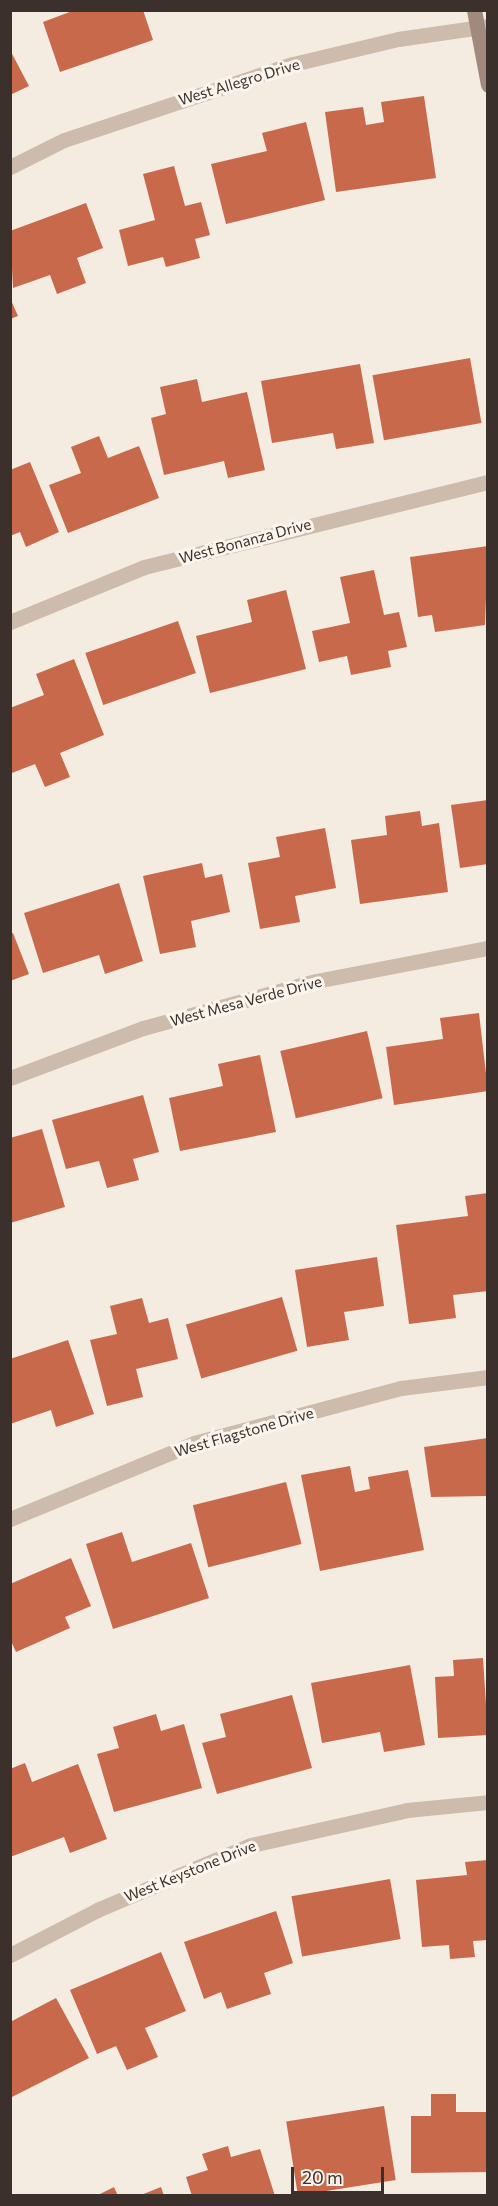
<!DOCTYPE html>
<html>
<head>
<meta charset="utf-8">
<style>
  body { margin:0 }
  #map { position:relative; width:498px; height:2206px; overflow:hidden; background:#f4ebe1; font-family:Commissioner,sans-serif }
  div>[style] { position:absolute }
  .building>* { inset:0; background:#c8694b; transform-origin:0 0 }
  .street>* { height:15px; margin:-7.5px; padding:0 7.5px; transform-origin:7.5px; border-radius:7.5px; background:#cdbbac }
  .secondary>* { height:15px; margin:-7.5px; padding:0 7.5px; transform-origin:7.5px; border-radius:7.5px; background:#a18a7d }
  span { translate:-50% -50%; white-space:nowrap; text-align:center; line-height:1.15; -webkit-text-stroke:6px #fbf5ee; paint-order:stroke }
  .street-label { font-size:15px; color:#3b302b }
  .frame { position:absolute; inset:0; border:12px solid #3b302b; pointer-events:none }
  .scale { position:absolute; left:291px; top:2167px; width:93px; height:27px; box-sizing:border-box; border:3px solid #3b302b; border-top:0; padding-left:8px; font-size:18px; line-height:21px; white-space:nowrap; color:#3b302b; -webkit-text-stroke:4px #fbf5ee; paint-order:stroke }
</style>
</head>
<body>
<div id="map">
  <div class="building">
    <i style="clip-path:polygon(75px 10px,143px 10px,153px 40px,60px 72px,43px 22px)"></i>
    <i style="clip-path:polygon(10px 50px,29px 86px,10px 95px)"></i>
    <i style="clip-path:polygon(424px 96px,436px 178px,336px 192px,325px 112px,363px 107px,366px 125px,384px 122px,381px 102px)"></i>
    <i style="clip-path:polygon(306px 122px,325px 200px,226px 224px,211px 164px,267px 151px,262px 133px)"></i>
    <i style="clip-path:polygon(174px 166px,185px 206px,201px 202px,210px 235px,195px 239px,200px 258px,166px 267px,163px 257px,128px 266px,119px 230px,155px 220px,143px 174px)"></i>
    <i style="clip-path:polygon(86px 203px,103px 248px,77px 258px,86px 283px,57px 294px,50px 275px,13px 288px,10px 231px)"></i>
    <i style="clip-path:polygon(10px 298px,18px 316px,10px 319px)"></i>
    <i style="left:470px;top:358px;width:66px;height:99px;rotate:80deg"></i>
    <i style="clip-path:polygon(360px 364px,374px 443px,336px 449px,333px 433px,272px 443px,261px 381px)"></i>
    <i style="clip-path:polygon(197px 379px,202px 402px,247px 392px,265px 470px,228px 478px,224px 461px,164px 475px,151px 418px,166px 414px,160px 387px)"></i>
    <i style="clip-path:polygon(99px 436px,108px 458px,139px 446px,159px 498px,68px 533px,49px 485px,81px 473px,71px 447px)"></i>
    <i style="clip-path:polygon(30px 462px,59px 532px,26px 547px,20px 532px,10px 536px,10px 470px)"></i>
    <i style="clip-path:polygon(488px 546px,485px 625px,435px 632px,432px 615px,418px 617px,410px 557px)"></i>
    <i style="clip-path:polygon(374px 570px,384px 615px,399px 612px,407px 647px,388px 651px,391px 667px,351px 675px,347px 656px,319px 662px,312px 631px,350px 623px,340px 577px)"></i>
    <i style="clip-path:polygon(286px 590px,306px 669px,210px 693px,196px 636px,252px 622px,247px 600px)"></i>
    <i style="left:178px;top:621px;width:55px;height:98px;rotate:71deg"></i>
    <i style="clip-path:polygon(74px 659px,104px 735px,60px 753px,70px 777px,45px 787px,35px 764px,12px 773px,10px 708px,44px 695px,36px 674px)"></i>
    <i style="clip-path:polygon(488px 800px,488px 864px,460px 868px,451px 805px)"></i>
    <i style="clip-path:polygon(420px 811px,422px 826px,439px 823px,448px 892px,360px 904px,351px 840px,387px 835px,385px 816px)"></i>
    <i style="clip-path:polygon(325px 828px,336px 888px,295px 896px,300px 922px,260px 929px,248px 863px,280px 857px,276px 837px)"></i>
    <i style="clip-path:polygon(202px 863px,205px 878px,222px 874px,230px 912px,191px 921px,196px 947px,160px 954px,143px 876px)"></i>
    <i style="clip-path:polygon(119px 883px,143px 961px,105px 974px,99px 955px,43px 973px,24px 913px)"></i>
    <i style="clip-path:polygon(13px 933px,29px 974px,10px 981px,10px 934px)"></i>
    <i style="clip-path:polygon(479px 1013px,488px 1091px,394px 1105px,386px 1047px,443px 1039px,440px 1018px)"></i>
    <i style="left:367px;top:1031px;width:69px;height:89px;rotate:77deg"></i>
    <i style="clip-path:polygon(260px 1055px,276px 1132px,180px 1151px,169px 1098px,223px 1086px,218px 1064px)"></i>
    <i style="clip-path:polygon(143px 1095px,159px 1152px,133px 1159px,139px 1180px,107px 1188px,99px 1161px,66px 1169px,52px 1120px)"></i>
    <i style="clip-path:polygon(42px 1129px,65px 1207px,10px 1223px,10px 1138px)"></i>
    <i style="clip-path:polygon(488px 1193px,488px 1291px,453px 1295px,456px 1318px,409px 1324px,396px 1225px,468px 1216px,465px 1196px)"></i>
    <i style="clip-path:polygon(377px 1257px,384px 1306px,344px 1312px,349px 1340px,307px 1347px,295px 1270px)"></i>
    <i style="left:282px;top:1297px;width:56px;height:100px;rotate:74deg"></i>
    <i style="clip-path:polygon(142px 1298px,149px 1323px,168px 1318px,178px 1359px,136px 1369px,143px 1397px,107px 1406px,90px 1340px,117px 1334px,110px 1306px)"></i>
    <i style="clip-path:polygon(68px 1340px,94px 1414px,56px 1427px,51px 1410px,10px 1424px,10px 1359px)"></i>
    <i style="clip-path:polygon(488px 1438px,488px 1496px,431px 1497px,424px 1447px)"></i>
    <i style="clip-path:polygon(350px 1466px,355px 1492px,370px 1489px,368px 1477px,408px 1470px,424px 1550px,320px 1571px,301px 1475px)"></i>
    <i style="left:286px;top:1482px;width:64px;height:96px;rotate:76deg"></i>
    <i style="clip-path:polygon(122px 1532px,132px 1562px,191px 1543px,209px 1598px,113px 1629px,86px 1544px)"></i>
    <i style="clip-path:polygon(71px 1558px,91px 1606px,65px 1617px,70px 1628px,16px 1652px,10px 1639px,10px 1584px)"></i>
    <i style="clip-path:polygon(483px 1658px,488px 1735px,438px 1738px,435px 1677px,454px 1676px,453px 1660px)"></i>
    <i style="clip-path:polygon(410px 1665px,425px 1745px,384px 1752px,380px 1732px,322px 1743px,311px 1683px)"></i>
    <i style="clip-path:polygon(292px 1695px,312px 1768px,217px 1794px,202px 1743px,226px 1737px,220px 1714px)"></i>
    <i style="clip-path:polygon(156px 1714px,161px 1731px,184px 1724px,202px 1788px,114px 1812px,97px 1754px,119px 1748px,113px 1727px)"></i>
    <i style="clip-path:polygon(25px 1763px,32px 1782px,78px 1764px,107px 1839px,70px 1853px,64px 1837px,10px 1857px,10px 1769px)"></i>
    <i style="clip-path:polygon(488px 1860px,488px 1940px,473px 1941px,475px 1957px,450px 1959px,449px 1945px,422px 1947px,416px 1880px,467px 1875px,465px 1862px)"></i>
    <i style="left:390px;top:1879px;width:61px;height:100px;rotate:80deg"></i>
    <i style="clip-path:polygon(276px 1911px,293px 1963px,264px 1973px,271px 1994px,227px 2009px,221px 1992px,204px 1999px,184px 1942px)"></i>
    <i style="clip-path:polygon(161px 1952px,186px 2011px,145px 2028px,158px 2057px,127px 2070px,116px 2046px,97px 2054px,70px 1990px)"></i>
    <i style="clip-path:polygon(56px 1998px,89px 2058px,10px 2098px,12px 2021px)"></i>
    <i style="clip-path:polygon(431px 2094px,456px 2094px,456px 2112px,488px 2112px,488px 2172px,411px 2173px,411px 2116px,431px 2116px)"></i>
    <i style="left:384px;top:2106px;width:75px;height:99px;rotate:81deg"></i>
    <i style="clip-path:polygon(228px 2146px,231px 2157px,260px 2149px,275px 2196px,192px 2196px,186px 2177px,208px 2170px,202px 2154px)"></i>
    <i style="clip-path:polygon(114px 2187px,118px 2196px,96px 2196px)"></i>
    <i style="clip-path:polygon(161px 2187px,164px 2196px,141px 2196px,141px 2195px)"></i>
  </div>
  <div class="street">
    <i style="left:10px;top:167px;width:60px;rotate:-26.6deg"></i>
    <i style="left:64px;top:140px;width:241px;rotate:-18.4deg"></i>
    <i style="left:293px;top:64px;width:108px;rotate:-13.4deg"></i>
    <i style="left:398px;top:39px;width:91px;rotate:-8.2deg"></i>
    <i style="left:10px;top:622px;width:145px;rotate:-22.3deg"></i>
    <i style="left:144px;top:567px;width:354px;rotate:-13.9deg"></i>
    <i style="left:10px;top:1078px;width:142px;rotate:-20.6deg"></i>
    <i style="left:143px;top:1028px;width:179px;rotate:-15.2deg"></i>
    <i style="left:316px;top:981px;width:175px;rotate:-10.9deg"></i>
    <i style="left:10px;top:1519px;width:199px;rotate:-22.4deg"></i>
    <i style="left:194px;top:1443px;width:214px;rotate:-14.9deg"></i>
    <i style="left:401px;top:1388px;width:88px;rotate:-7.2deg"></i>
    <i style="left:10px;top:1955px;width:98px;rotate:-27.3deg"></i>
    <i style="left:97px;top:1910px;width:167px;rotate:-22.9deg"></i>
    <i style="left:251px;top:1845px;width:160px;rotate:-12.6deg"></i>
    <i style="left:407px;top:1810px;width:81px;rotate:-5.6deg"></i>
  </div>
  <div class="secondary">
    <i style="left:474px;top:10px;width:76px;rotate:79.4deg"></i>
  </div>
  <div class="street-label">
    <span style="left:239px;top:82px;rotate:-17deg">West Allegro Drive</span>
    <span style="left:245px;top:541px;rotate:-15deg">West Bonanza Drive</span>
    <span style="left:246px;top:1001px;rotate:-15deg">West Mesa Verde Drive</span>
    <span style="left:244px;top:1432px;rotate:-16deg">West Flagstone Drive</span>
    <span style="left:190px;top:1871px;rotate:-22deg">West Keystone Drive</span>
  </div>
  <div class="frame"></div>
  <div class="scale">20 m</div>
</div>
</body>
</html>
